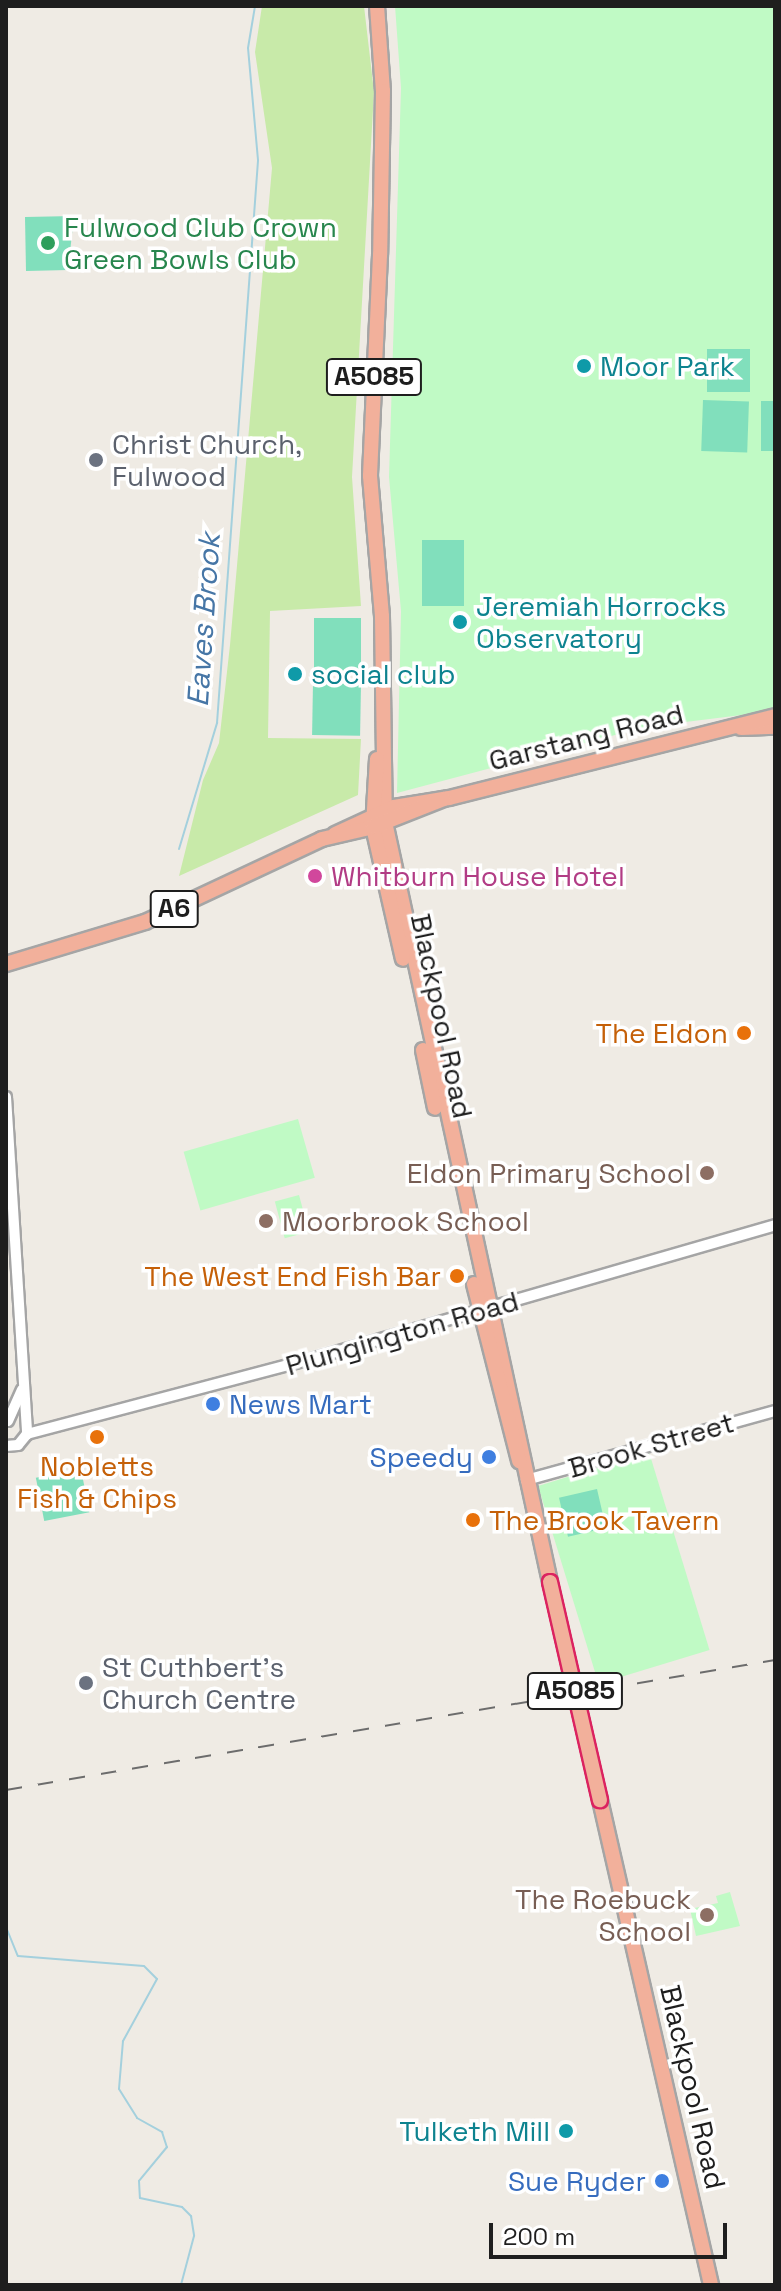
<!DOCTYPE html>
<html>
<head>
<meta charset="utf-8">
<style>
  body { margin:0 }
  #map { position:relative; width:781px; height:2291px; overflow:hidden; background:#efebe4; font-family:"Space Grotesk",sans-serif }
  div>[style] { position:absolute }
  .grass>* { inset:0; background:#c8eaa9 }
  .park>* { inset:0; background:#c0fac5; transform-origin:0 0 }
  .pitch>* { inset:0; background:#81dfbc; transform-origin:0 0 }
  .stream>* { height:2px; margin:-1px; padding:0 1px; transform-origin:1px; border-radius:1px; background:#a4d0dd }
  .roads { filter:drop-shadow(2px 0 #a5a5a5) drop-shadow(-2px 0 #a5a5a5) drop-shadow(0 2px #a5a5a5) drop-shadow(0 -2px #a5a5a5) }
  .tertiary>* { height:10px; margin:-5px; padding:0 5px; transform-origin:5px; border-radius:5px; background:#fff }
  .trunk>* { height:14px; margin:-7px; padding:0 7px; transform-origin:7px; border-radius:7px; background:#f2b09b }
  .rail>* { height:2px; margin-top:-1px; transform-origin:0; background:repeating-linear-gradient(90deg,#6c6c6c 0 16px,transparent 0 32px) }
  .bridges { filter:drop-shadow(2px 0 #db2360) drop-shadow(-2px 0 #db2360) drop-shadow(0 2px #db2360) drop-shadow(0 -2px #db2360) }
  .trunk-bridge>* { height:14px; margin:-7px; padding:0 7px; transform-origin:7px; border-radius:7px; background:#f2b09b }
  .dots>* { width:22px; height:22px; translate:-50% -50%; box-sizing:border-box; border:4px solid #fff; border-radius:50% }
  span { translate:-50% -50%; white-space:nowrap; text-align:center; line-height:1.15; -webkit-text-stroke:7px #fff; paint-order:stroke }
  .shield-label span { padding:2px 6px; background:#fff; border:2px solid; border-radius:6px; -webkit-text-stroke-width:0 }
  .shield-label { font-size:26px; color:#1e1e1e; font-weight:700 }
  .leisure-label { font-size:28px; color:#27864d }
  .left { translate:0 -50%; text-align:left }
  .culture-label { font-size:28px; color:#0d838f }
  .right { translate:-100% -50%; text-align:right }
  .worship-label { font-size:28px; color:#5b616d }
  .street-label { font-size:28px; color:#1e1e1e }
  .hotel-label { font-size:28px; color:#b23c85 }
  .food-label { font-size:28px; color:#c56008 }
  .education-label { font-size:28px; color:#785e54 }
  .shop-label { font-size:28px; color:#366cbe }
  .water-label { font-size:30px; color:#4676a6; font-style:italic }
  .frame { position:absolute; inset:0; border:8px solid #1e1e1e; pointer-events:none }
  .scale { position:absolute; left:489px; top:2223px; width:238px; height:36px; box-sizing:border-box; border:4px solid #1e1e1e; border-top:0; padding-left:10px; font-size:24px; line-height:28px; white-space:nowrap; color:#1e1e1e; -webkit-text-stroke:6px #fff; paint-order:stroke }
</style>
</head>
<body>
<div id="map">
  <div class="grass">
    <i style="clip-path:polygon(262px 6px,364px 6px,374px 92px,352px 477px,361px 606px,270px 611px,268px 738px,361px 739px,358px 795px,179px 876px,203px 780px,219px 743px,230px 645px,272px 168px,255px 52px)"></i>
  </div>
  <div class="park">
    <i style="clip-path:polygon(395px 6px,775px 6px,775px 711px,645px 727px,397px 793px,401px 611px,389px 477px,401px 88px)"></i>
    <i style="left:298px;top:1119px;width:61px;height:119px;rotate:74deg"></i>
    <i style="left:299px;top:1195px;width:38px;height:25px;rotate:75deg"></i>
    <i style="left:649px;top:1452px;width:207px;height:116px;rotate:73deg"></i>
    <i style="clip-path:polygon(730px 1892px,740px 1926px,696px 1936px,690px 1909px,718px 1903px,716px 1896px)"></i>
  </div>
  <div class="pitch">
    <i style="clip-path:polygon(74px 216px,68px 270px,26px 271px,25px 217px)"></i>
    <i style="left:707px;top:349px;width:43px;height:43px"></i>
    <i style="left:703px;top:400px;width:46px;height:51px;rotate:2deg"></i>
    <i style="left:775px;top:401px;width:50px;height:14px;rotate:90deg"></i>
    <i style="left:464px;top:540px;width:66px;height:42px;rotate:90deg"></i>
    <i style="left:314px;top:618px;width:47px;height:55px"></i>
    <i style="left:313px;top:683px;width:48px;height:52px;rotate:1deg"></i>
    <i style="left:81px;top:1469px;width:44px;height:46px;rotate:79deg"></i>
    <i style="left:597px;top:1489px;width:40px;height:39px;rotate:77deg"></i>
  </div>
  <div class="stream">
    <i style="left:179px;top:849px;width:132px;rotate:-73.2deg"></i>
    <i style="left:217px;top:723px;width:564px;rotate:-85.83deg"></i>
    <i style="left:258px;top:160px;width:112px;rotate:-95.1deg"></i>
    <i style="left:248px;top:48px;width:43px;rotate:-80.5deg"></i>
    <i style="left:6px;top:1927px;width:31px;rotate:68deg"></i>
    <i style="left:18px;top:1956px;width:126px;rotate:4.5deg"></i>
    <i style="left:144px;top:1966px;width:18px;rotate:45deg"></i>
    <i style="left:157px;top:1979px;width:71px;rotate:118.7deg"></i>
    <i style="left:123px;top:2041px;width:48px;rotate:94.8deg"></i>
    <i style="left:119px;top:2089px;width:34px;rotate:58deg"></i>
    <i style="left:137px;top:2118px;width:29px;rotate:29deg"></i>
    <i style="left:162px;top:2132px;width:16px;rotate:72deg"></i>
    <i style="left:167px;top:2147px;width:44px;rotate:129.5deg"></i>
    <i style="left:139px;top:2181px;width:17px;rotate:87deg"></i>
    <i style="left:140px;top:2198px;width:43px;rotate:12.1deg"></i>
    <i style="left:182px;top:2207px;width:13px;rotate:45deg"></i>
    <i style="left:191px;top:2216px;width:20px;rotate:81deg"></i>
    <i style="left:194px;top:2236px;width:51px;rotate:104.9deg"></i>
  </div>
  <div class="roads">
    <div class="tertiary">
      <i style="left:6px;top:1097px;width:338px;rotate:86.4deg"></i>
      <i style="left:27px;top:1434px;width:14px;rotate:129deg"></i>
      <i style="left:18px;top:1445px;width:12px;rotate:175deg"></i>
      <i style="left:8px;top:1421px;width:34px;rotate:-66deg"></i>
      <i style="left:27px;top:1434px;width:291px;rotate:-14.8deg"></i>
      <i style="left:308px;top:1360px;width:486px;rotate:-16.1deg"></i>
      <i style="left:526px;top:1480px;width:258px;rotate:-15.5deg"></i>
    </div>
    <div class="trunk">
      <i style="left:377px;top:6px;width:85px;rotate:86deg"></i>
      <i style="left:383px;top:91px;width:164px;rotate:91deg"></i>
      <i style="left:380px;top:255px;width:221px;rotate:92.6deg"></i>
      <i style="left:370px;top:476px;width:141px;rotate:85.1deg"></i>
      <i style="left:382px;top:616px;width:206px;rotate:89.2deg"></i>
      <i style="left:385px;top:822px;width:778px;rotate:77.75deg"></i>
      <i style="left:741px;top:728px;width:34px;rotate:-2deg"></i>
      <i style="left:377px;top:759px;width:68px;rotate:93.4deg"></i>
      <i style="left:373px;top:827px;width:135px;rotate:77.2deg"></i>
      <i style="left:335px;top:834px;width:65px;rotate:-24.6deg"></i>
      <i style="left:394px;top:807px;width:56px;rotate:-9.3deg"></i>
      <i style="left:449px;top:798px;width:336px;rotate:-14.1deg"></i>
      <i style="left:6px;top:964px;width:145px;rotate:-16.8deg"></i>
      <i style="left:145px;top:922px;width:195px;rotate:-25.1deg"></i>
      <i style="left:322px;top:839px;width:52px;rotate:-13.2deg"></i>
      <i style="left:373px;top:827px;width:76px;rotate:-21.5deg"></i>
      <i style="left:423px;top:1050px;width:59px;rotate:78.3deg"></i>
      <i style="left:474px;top:1284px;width:183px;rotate:75.7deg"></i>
      <i style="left:600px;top:1800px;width:498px;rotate:77.1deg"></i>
    </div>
  </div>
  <div class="rail">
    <i style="left:6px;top:1790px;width:780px;rotate:-9.6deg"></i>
  </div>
  <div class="bridges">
    <div class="trunk-bridge">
      <i style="left:550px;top:1582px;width:224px;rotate:77.1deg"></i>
    </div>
  </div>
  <div class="dots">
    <i style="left:48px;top:243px;background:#2e9e5b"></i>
    <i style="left:584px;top:366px;background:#0f9aa8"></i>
    <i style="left:96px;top:460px;background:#6b7280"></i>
    <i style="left:460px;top:622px;background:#0f9aa8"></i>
    <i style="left:295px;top:674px;background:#0f9aa8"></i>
    <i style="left:315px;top:876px;background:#d1479c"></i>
    <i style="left:744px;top:1033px;background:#e8710a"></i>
    <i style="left:707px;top:1173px;background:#8d6e63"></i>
    <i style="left:266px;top:1221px;background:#8d6e63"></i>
    <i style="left:457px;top:1276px;background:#e8710a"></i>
    <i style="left:213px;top:1404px;background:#3f7fe0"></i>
    <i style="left:97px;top:1437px;background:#e8710a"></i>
    <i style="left:489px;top:1457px;background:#3f7fe0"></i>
    <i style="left:473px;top:1520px;background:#e8710a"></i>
    <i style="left:86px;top:1683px;background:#6b7280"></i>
    <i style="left:707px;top:1915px;background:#8d6e63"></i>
    <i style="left:566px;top:2131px;background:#0f9aa8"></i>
    <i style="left:662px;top:2181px;background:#3f7fe0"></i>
  </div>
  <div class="shield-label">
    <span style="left:374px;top:377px">A5085</span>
    <span style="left:174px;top:909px">A6</span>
    <span style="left:575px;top:1691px">A5085</span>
  </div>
  <div class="leisure-label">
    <span class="left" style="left:64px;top:243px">Fulwood Club Crown<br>Green Bowls Club</span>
  </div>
  <div class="culture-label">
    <span class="left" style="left:600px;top:366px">Moor Park</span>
    <span class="left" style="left:476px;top:622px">Jeremiah Horrocks<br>Observatory</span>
    <span class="left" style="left:311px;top:674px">social club</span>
    <span class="right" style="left:550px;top:2131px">Tulketh Mill</span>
  </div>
  <div class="worship-label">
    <span class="left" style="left:112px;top:460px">Christ Church,<br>Fulwood</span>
    <span class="left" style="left:102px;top:1683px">St Cuthbert's<br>Church Centre</span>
  </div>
  <div class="street-label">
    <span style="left:586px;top:737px;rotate:-14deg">Garstang Road</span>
    <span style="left:442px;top:1016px;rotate:78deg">Blackpool Road</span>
    <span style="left:402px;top:1333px;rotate:-16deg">Plungington Road</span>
    <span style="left:651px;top:1445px;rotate:-16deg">Brook Street</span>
    <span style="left:693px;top:2087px;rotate:77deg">Blackpool Road</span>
  </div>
  <div class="hotel-label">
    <span class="left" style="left:331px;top:876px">Whitburn House Hotel</span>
  </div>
  <div class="food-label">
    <span class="right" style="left:728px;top:1033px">The Eldon</span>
    <span class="right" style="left:441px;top:1276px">The West End Fish Bar</span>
    <span style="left:97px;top:1482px">Nobletts<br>Fish &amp; Chips</span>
    <span class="left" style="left:489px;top:1520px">The Brook Tavern</span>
  </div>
  <div class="education-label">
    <span class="right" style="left:691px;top:1173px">Eldon Primary School</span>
    <span class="left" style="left:282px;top:1221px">Moorbrook School</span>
    <span class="right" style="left:691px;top:1915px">The Roebuck<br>School</span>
  </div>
  <div class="shop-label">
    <span class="left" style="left:229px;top:1404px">News Mart</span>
    <span class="right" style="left:473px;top:1457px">Speedy</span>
    <span class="right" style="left:646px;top:2181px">Sue Ryder</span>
  </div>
  <div class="water-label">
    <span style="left:204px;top:620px;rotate:-86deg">Eaves Brook</span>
  </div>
  <div class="frame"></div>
  <div class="scale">200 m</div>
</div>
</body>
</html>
